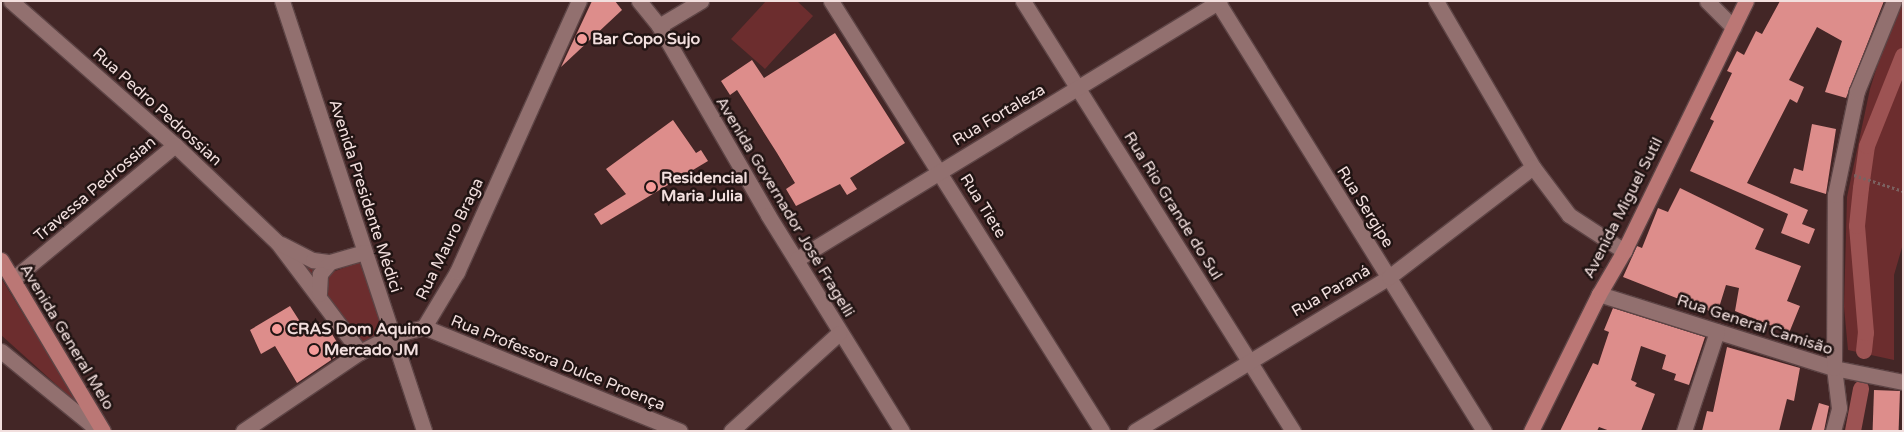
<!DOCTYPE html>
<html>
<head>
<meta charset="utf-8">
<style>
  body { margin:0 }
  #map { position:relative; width:1904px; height:432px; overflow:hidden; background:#432626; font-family:"Varela Round",sans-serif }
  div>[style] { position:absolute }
  .green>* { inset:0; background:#6c2d2e }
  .canal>* { height:16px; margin:-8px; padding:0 8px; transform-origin:8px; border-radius:8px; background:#9d5353 }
  .building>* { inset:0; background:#dd8d8b; transform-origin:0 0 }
  .path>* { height:2.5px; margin-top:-1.25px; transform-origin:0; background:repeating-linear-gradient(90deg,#7b6261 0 2.5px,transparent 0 5px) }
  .roads { filter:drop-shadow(1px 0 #5d4445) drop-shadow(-1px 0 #5d4445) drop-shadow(0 1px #5d4445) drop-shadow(0 -1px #5d4445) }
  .minor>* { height:15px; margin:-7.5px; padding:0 7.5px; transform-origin:7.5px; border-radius:7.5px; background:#92706f }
  .major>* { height:15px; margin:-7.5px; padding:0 7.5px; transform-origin:7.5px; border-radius:7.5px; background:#bb7775 }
  .dots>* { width:14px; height:14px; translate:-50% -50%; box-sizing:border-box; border:2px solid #211413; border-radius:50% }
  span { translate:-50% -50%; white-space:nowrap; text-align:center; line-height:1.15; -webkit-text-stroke:5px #211413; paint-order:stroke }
  .poi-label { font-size:16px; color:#f2dfde; font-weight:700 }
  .left { translate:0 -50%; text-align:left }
  .street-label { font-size:16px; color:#f2dfde }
  .frame { position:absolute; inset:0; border:2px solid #f2dfde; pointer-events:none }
</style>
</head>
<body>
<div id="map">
  <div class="green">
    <i style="clip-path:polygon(766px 1px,797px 1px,813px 16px,765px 69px,731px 39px)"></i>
    <i style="clip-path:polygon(1903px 3px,1903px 244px,1894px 275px,1894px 360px,1848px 350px,1844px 307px,1847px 197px,1870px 89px,1885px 41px)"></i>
    <i style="clip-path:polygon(295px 255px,330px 273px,362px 261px,382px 329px,381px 338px,366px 344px,359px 341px)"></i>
    <i style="clip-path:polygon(1px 278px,80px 406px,1px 335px)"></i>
  </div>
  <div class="canal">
    <i style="left:1864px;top:351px;width:18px;rotate:-84deg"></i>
    <i style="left:1866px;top:333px;width:107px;rotate:-94.8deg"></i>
    <i style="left:1857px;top:226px;width:38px;rotate:-84deg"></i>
    <i style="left:1861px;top:188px;width:42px;rotate:-81.9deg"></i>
    <i style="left:1867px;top:146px;width:97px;rotate:-68.2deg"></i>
    <i style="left:1853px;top:431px;width:43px;rotate:-79.2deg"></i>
  </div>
  <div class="building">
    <i style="clip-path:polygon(592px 1px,615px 1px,622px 10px,561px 67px)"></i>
    <i style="clip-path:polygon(1780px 1px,1884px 1px,1846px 98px,1825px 92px,1842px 41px,1817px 27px,1789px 80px,1804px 87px,1797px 103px,1790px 99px,1747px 183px,1808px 210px,1802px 224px,1815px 229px,1809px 244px,1781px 233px,1788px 214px,1690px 171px,1714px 121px,1710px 119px,1732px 73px,1727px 71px,1737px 51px,1744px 55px,1756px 31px,1762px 34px)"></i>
    <i style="clip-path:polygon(835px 33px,905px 143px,850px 178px,857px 189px,847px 195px,840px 184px,796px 206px,786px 189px,795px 183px,777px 153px,737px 90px,730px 95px,721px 81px,752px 60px,764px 78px)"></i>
    <i style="clip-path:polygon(673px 120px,696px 153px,701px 150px,708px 161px,601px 225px,594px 214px,626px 194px,606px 169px)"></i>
    <i style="clip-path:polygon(1812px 124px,1836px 129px,1826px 194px,1790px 183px,1794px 168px,1803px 171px)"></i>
    <i style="clip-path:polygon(1680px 188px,1764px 229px,1755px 249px,1801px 266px,1787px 301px,1800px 306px,1789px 333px,1735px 311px,1739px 288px,1726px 285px,1717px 314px,1623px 277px,1637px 246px,1642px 248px,1658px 208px,1668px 212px)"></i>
    <i style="clip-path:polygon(290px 306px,306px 331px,324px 321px,343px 352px,297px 383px,275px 346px,261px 354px,250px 330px)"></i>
    <i style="clip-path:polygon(1613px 308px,1705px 337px,1689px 385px,1674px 380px,1676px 374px,1662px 369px,1666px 355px,1641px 346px,1631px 380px,1637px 383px,1635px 386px,1655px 394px,1641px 431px,1610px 431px,1599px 427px,1597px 431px,1560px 431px,1593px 363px,1598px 365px,1609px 332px,1604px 330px)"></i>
    <i style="clip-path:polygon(1727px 347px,1800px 368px,1794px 401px,1787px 399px,1779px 431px,1702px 431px,1707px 411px,1713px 412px)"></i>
    <i style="left:1874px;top:390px;width:26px;height:41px;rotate:2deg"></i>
    <i style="clip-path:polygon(1819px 403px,1829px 406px,1824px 431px,1811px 431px)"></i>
  </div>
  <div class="path">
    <i style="left:1854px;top:175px;width:52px;rotate:18.1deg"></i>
  </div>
  <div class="roads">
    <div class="minor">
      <i style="left:11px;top:1px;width:218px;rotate:41.3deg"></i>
      <i style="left:175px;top:145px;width:141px;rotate:43.6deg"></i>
      <i style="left:277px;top:242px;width:138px;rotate:53deg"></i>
      <i style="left:282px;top:1px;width:453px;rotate:71.7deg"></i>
      <i style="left:639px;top:1px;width:32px;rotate:51deg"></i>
      <i style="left:659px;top:26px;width:218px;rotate:60deg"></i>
      <i style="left:768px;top:215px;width:254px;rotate:58.2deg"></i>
      <i style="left:831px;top:1px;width:508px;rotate:57.78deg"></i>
      <i style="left:1023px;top:1px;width:508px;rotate:57.88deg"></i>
      <i style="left:1217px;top:1px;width:506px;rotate:58.16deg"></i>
      <i style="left:1436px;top:1px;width:192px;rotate:59.7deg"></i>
      <i style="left:1533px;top:167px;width:60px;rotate:53.1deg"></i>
      <i style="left:1569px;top:215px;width:66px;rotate:33.2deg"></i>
      <i style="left:1707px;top:1px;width:37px;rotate:45deg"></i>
      <i style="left:659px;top:26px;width:49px;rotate:-30.8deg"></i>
      <i style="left:281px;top:244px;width:36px;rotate:27deg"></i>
      <i style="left:313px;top:260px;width:17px;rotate:7deg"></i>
      <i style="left:330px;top:262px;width:16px;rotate:130deg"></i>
      <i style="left:320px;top:274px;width:20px;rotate:93deg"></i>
      <i style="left:797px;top:259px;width:495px;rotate:-31.4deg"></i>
      <i style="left:330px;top:262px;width:36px;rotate:-16deg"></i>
      <i style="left:13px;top:279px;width:210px;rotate:-39.6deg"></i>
      <i style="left:1599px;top:294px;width:246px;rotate:17.5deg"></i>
      <i style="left:1834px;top:368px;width:70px;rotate:11.5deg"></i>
      <i style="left:424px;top:327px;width:276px;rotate:22.1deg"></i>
      <i style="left:1px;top:351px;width:127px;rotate:39.2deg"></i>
      <i style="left:243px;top:431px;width:141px;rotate:-34deg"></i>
      <i style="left:360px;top:352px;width:37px;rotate:-27deg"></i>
      <i style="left:393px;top:335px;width:32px;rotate:-14deg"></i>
      <i style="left:424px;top:327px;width:64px;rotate:-59deg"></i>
      <i style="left:457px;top:272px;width:297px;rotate:-65.8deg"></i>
      <i style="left:731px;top:431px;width:146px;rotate:-42.2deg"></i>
      <i style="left:1135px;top:431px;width:297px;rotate:-31.2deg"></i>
      <i style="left:1389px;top:277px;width:181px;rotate:-37.4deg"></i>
      <i style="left:1684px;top:431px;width:105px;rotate:-71.7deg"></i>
      <i style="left:1833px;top:431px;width:24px;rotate:-75deg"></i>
      <i style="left:1839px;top:408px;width:40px;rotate:-97.1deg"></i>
      <i style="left:1834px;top:368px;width:173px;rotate:-89.7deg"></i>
      <i style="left:1835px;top:195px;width:106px;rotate:-78.1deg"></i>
      <i style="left:1857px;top:91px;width:97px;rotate:-67.7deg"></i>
    </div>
    <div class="major">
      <i style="left:1px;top:260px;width:199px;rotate:59.2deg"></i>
      <i style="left:1531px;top:431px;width:153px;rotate:-63.6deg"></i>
      <i style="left:1599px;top:294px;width:50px;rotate:-59.8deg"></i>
      <i style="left:1624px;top:251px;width:278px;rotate:-64deg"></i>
    </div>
  </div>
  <div class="dots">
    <i style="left:582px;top:39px;background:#f59b99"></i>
    <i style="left:651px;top:187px;background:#f59b99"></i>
    <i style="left:277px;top:329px;background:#f59b99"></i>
    <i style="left:314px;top:350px;background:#f59b99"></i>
  </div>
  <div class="poi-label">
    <span class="left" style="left:592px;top:39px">Bar Copo Sujo</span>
    <span class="left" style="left:661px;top:187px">Residencial<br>Maria Julia</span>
    <span class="left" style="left:287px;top:329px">CRAS Dom Aquino</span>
    <span class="left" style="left:324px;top:350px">Mercado JM</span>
  </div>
  <div class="street-label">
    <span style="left:157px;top:107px;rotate:42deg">Rua Pedro Pedrossian</span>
    <span style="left:999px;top:115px;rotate:-31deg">Rua Fortaleza</span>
    <span style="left:95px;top:189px;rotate:-40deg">Travessa Pedrossian</span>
    <span style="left:365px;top:196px;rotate:72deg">Avenida Presidente Médici</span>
    <span style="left:983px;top:206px;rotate:58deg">Rua Tiete</span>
    <span style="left:1173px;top:206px;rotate:58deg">Rua Rio Grande do Sul</span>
    <span style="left:785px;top:207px;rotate:59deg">Avenida Governador José Fragelli</span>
    <span style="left:1365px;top:207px;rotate:58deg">Rua Sergipe</span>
    <span style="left:1623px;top:208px;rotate:-63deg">Avenida Miguel Sutil</span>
    <span style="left:450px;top:239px;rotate:-64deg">Rua Mauro Braga</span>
    <span style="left:1331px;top:291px;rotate:-30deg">Rua Paraná</span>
    <span style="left:1755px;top:325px;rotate:18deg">Rua General Camisão</span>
    <span style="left:67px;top:337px;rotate:59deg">Avenida General Melo</span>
    <span style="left:558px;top:363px;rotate:22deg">Rua Professora Dulce Proença</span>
  </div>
  <div class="frame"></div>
</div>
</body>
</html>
